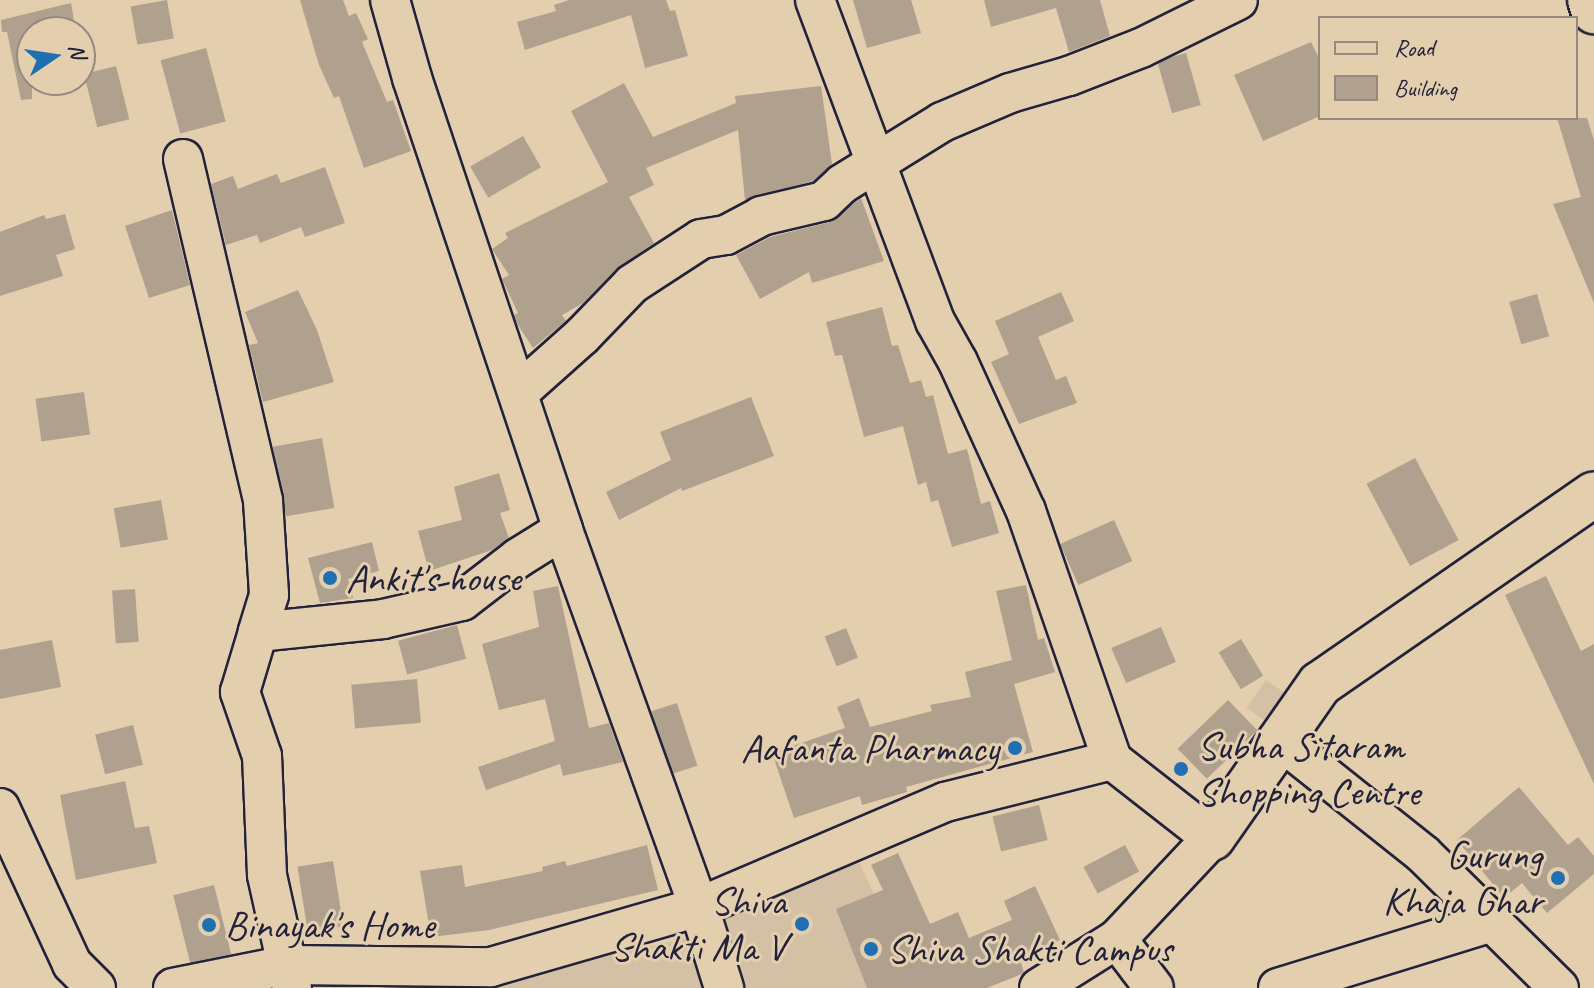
<!DOCTYPE html>
<html>
<head>
<meta charset="utf-8">
<style>
  body { margin:0 }
  #map { position:relative; width:1594px; height:988px; overflow:hidden; background:#e3cead; font-family:Caveat,sans-serif }
  div>[style] { position:absolute }
  .built>* { inset:0; background:#d4c0a4; transform-origin:0 0 }
  .building>* { inset:0; background:#b0a18f; transform-origin:0 0 }
  .roads { filter:drop-shadow(2px 0 #22223b) drop-shadow(-2px 0 #22223b) drop-shadow(0 2px #22223b) drop-shadow(0 -2px #22223b) }
  .minor>* { height:38px; margin:-19px; padding:0 19px; transform-origin:19px; border-radius:19px; background:#e3cead }
  .major>* { height:44px; margin:-22px; padding:0 22px; transform-origin:22px; border-radius:22px; background:#e3cead }
  .dots>* { width:22px; height:22px; translate:-50% -50%; box-sizing:border-box; border:4px solid #e3cead; border-radius:50% }
  span { translate:-50% -50%; white-space:nowrap; text-align:center; line-height:1.15; -webkit-text-stroke:6px #e3cead; paint-order:stroke }
  .poi-label { font-size:40px; color:#22223b }
  .left { translate:0 -50%; text-align:left }
  .right { translate:-100% -50%; text-align:right }
  .legend { position:absolute; left:1318px; top:16px; width:260px; height:104px; box-sizing:border-box; background:#e3cead; border:2px solid #96897f; margin:0; padding:10px 14px; list-style:none; font-size:24px; color:#22223b }
  .legend li { display:flex; align-items:center; gap:16px; height:40px }
  .legend b { width:40px; border:2px solid #96897f }
  .north { position:absolute; left:16px; top:16px; width:80px; height:80px; box-sizing:border-box; background:#e3cead; border:2px solid #96897f; border-radius:50%; rotate:77deg; font-size:22px; font-weight:700; line-height:32px; text-align:center; color:#22223b }
  .north::after { content:''; display:block; margin:auto; width:28px; height:36px; background:#1f6fb2; clip-path:polygon(50% 0,100% 100%,50% 72%,0 100%) }
</style>
</head>
<body>
<div id="map">
  <div class="built">
    <i style="left:1266px;top:680px;width:32px;height:34px;rotate:35deg"></i>
    <i style="clip-path:polygon(854px 851px,918px 988px,308px 988px,307px 981px,535px 972px,696px 936px,732px 912px)"></i>
  </div>
  <div class="building">
    <i style="left:167px;top:0;width:39px;height:37px;rotate:80deg"></i>
    <i style="clip-path:polygon(300px 0,343px 0,349px 16px,356px 13px,368px 39px,362px 42px,387px 102px,393px 100px,411px 151px,364px 168px,339px 96px,334px 98px,319px 65px)"></i>
    <i style="clip-path:polygon(569px 0,666px 0,670px 11px,675px 10px,688px 56px,645px 68px,631px 15px,525px 50px,517px 22px,556px 11px,554px 5px)"></i>
    <i style="clip-path:polygon(853px 0,911px 0,921px 33px,867px 48px)"></i>
    <i style="clip-path:polygon(984px 0,1100px 0,1110px 36px,1069px 52px,1056px 8px,991px 27px)"></i>
    <i style="clip-path:polygon(71px 3px,76px 32px,32px 32px,32px 99px,21px 100px,7px 32px,2px 32px,1px 20px)"></i>
    <i style="clip-path:polygon(1311px 42px,1320px 60px,1320px 116px,1263px 141px,1234px 75px)"></i>
    <i style="left:206px;top:48px;width:76px;height:47px;rotate:75deg"></i>
    <i style="left:1186px;top:53px;width:54px;height:30px;rotate:74deg"></i>
    <i style="left:116px;top:66px;width:55px;height:33px;rotate:76deg"></i>
    <i style="clip-path:polygon(624px 83px,653px 137px,736px 103px,735px 96px,821px 86px,832px 164px,813px 181px,745px 200px,738px 130px,646px 168px,654px 185px,629px 197px,654px 243px,616px 269px,583px 303px,562px 315px,566px 321px,533px 348px,518px 325px,514px 315px,518px 313px,502px 279px,509px 275px,492px 249px,508px 238px,505px 233px,608px 182px,571px 111px)"></i>
    <i style="clip-path:polygon(1557px 118px,1587px 118px,1594px 140px,1594px 303px,1553px 204px,1581px 197px)"></i>
    <i style="left:523px;top:136px;width:36px;height:61px;rotate:60deg"></i>
    <i style="clip-path:polygon(325px 167px,345px 223px,305px 237px,301px 227px,260px 243px,257px 235px,226px 245px,211px 184px,233px 176px,238px 189px,277px 174px,281px 183px)"></i>
    <i style="clip-path:polygon(861px 198px,884px 261px,812px 283px,809px 272px,760px 299px,736px 255px,770px 237px,830px 222px)"></i>
    <i style="clip-path:polygon(172px 210px,190px 285px,149px 298px,125px 226px)"></i>
    <i style="clip-path:polygon(65px 214px,75px 249px,56px 255px,63px 276px,0 296px,0 232px,44px 215px,46px 219px)"></i>
    <i style="clip-path:polygon(298px 290px,317px 330px,334px 382px,263px 402px,249px 345px,258px 343px,245px 312px)"></i>
    <i style="clip-path:polygon(1061px 292px,1074px 321px,1038px 337px,1056px 380px,1066px 376px,1077px 403px,1019px 424px,991px 362px,1009px 354px,995px 321px)"></i>
    <i style="left:1537px;top:294px;width:44px;height:29px;rotate:74deg"></i>
    <i style="clip-path:polygon(882px 307px,892px 346px,898px 345px,910px 383px,921px 380px,926px 397px,933px 395px,948px 454px,967px 449px,981px 504px,990px 501px,999px 533px,952px 547px,938px 500px,931px 502px,926px 482px,918px 485px,903px 426px,864px 437px,842px 355px,835px 356px,826px 322px)"></i>
    <i style="left:84px;top:392px;width:43px;height:49px;rotate:82deg"></i>
    <i style="clip-path:polygon(751px 397px,774px 456px,682px 491px,681px 488px,619px 520px,606px 492px,671px 460px,660px 432px)"></i>
    <i style="left:322px;top:438px;width:71px;height:50px;rotate:80deg"></i>
    <i style="left:1415px;top:458px;width:93px;height:55px;rotate:62deg"></i>
    <i style="clip-path:polygon(499px 473px,510px 510px,500px 513px,509px 538px,492px 550px,429px 571px,418px 531px,462px 520px,454px 487px)"></i>
    <i style="left:161px;top:500px;width:40px;height:48px;rotate:80deg"></i>
    <i style="left:1114px;top:520px;width:45px;height:59px;rotate:66deg"></i>
    <i style="clip-path:polygon(372px 542px,379px 571px,348px 579px,353px 598px,320px 603px,308px 558px)"></i>
    <i style="clip-path:polygon(1546px 576px,1581px 651px,1594px 644px,1594px 784px,1505px 595px)"></i>
    <i style="clip-path:polygon(1026px 585px,1038px 640px,1044px 638px,1055px 672px,1014px 684px,1033px 752px,906px 787px,907px 792px,862px 805px,860px 796px,794px 818px,772px 753px,845px 728px,837px 707px,859px 698px,870px 727px,932px 711px,930px 705px,971px 697px,965px 672px,1012px 660px,996px 591px)"></i>
    <i style="clip-path:polygon(558px 586px,589px 728px,609px 723px,623px 762px,563px 776px,560px 764px,486px 790px,478px 767px,555px 741px,545px 699px,499px 710px,482px 644px,539px 627px,533px 591px)"></i>
    <i style="left:135px;top:589px;width:53px;height:23px;rotate:86deg"></i>
    <i style="left:457px;top:625px;width:35px;height:61px;rotate:75deg"></i>
    <i style="left:1161px;top:627px;width:38px;height:54px;rotate:67deg"></i>
    <i style="left:846px;top:628px;width:32px;height:23px;rotate:68deg"></i>
    <i style="left:1241px;top:639px;width:43px;height:26px;rotate:59deg"></i>
    <i style="clip-path:polygon(52px 640px,61px 687px,0 699px,0 650px)"></i>
    <i style="left:417px;top:679px;width:44px;height:66px;rotate:85deg"></i>
    <i style="left:1228px;top:700px;width:42px;height:70px;rotate:46deg"></i>
    <i style="left:677px;top:703px;width:66px;height:27px;rotate:72deg"></i>
    <i style="left:133px;top:725px;width:41px;height:39px;rotate:76deg"></i>
    <i style="clip-path:polygon(125px 781px,135px 828px,149px 826px,157px 863px,76px 880px,60px 795px)"></i>
    <i style="clip-path:polygon(1519px 787px,1568px 845px,1578px 837px,1594px 856px,1594px 874px,1547px 913px,1522px 883px,1504px 898px,1457px 840px)"></i>
    <i style="left:1039px;top:805px;width:36px;height:48px;rotate:76deg"></i>
    <i style="clip-path:polygon(647px 845px,658px 890px,489px 930px,431px 937px,420px 871px,462px 865px,465px 887px,543px 871px,542px 867px,565px 861px,567px 866px)"></i>
    <i style="left:1125px;top:845px;width:30px;height:47px;rotate:62deg"></i>
    <i style="clip-path:polygon(898px 853px,930px 924px,958px 912px,969px 938px,1012px 920px,1004px 901px,1035px 886px,1060px 940px,1020px 958px,1024px 973px,987px 988px,867px 988px,836px 909px,883px 890px,871px 865px)"></i>
    <i style="left:333px;top:861px;width:66px;height:36px;rotate:81deg"></i>
    <i style="left:214px;top:885px;width:71px;height:42px;rotate:76deg"></i>
  </div>
  <div class="roads">
    <div class="minor">
      <i style="left:390px;top:0;width:81px;rotate:74.2deg"></i>
      <i style="left:412px;top:78px;width:477px;rotate:71.5deg"></i>
      <i style="left:563px;top:530px;width:401px;rotate:70.2deg"></i>
      <i style="left:699px;top:907px;width:85px;rotate:72.8deg"></i>
      <i style="left:815px;top:0;width:343px;rotate:69.5deg"></i>
      <i style="left:935px;top:321px;width:47px;rotate:60.7deg"></i>
      <i style="left:958px;top:362px;width:164px;rotate:65.5deg"></i>
      <i style="left:1026px;top:511px;width:263px;rotate:70.9deg"></i>
      <i style="left:183px;top:159px;width:351px;rotate:76.8deg"></i>
      <i style="left:263px;top:501px;width:94px;rotate:86.3deg"></i>
      <i style="left:269px;top:595px;width:39px;rotate:107deg"></i>
      <i style="left:518px;top:393px;width:86px;rotate:-41.7deg"></i>
      <i style="left:582px;top:336px;width:72px;rotate:-46.1deg"></i>
      <i style="left:632px;top:284px;width:82px;rotate:-33.1deg"></i>
      <i style="left:701px;top:239px;width:25px;rotate:-9deg"></i>
      <i style="left:726px;top:235px;width:40px;rotate:-28deg"></i>
      <i style="left:761px;top:216px;width:65px;rotate:-13.4deg"></i>
      <i style="left:824px;top:201px;width:25px;rotate:-43deg"></i>
      <i style="left:842px;top:184px;width:118px;rotate:-31.8deg"></i>
      <i style="left:942px;top:122px;width:74px;rotate:-23.1deg"></i>
      <i style="left:1010px;top:93px;width:61px;rotate:-16.1deg"></i>
      <i style="left:1069px;top:76px;width:77px;rotate:-21.3deg"></i>
      <i style="left:1141px;top:48px;width:108px;rotate:-26.3deg"></i>
      <i style="left:1281px;top:741px;width:181px;rotate:38.5deg"></i>
      <i style="left:1423px;top:854px;width:191px;rotate:44.6deg"></i>
      <i style="left:0;top:808px;width:172px;rotate:65.2deg"></i>
      <i style="left:72px;top:964px;width:34px;rotate:45deg"></i>
      <i style="left:1117px;top:939px;width:61px;rotate:52.9deg"></i>
      <i style="left:173px;top:988px;width:116px;rotate:-11.4deg"></i>
      <i style="left:287px;top:965px;width:204px;rotate:0.6deg"></i>
      <i style="left:491px;top:967px;width:216px;rotate:-16.1deg"></i>
      <i style="left:699px;top:907px;width:267px;rotate:-23.1deg"></i>
      <i style="left:945px;top:802px;width:172px;rotate:-14.1deg"></i>
      <i style="left:1112px;top:760px;width:127px;rotate:38deg"></i>
      <i style="left:1212px;top:838px;width:139px;rotate:133.2deg"></i>
      <i style="left:1117px;top:939px;width:92px;rotate:147.9deg"></i>
      <i style="left:292px;top:988px;width:116px;rotate:-102.5deg"></i>
      <i style="left:267px;top:875px;width:119px;rotate:-92.4deg"></i>
      <i style="left:262px;top:756px;width:68px;rotate:-109deg"></i>
      <i style="left:240px;top:692px;width:63px;rotate:-73.3deg"></i>
      <i style="left:258px;top:632px;width:126px;rotate:-5.9deg"></i>
      <i style="left:383px;top:619px;width:81px;rotate:-12.8deg"></i>
      <i style="left:462px;top:601px;width:71px;rotate:-37.5deg"></i>
      <i style="left:518px;top:558px;width:53px;rotate:-31.9deg"></i>
      <i style="left:1278px;top:988px;width:224px;rotate:-17.1deg"></i>
    </div>
    <div class="major">
      <i style="left:1590px;top:0;width:12px;rotate:70deg"></i>
      <i style="left:1212px;top:838px;width:188px;rotate:-55deg"></i>
      <i style="left:1320px;top:684px;width:333px;rotate:-34.7deg"></i>
    </div>
  </div>
  <div class="dots">
    <i style="left:330px;top:578px;background:#1f6fb2"></i>
    <i style="left:1015px;top:748px;background:#1f6fb2"></i>
    <i style="left:1181px;top:769px;background:#1f6fb2"></i>
    <i style="left:1558px;top:878px;background:#1f6fb2"></i>
    <i style="left:802px;top:924px;background:#1f6fb2"></i>
    <i style="left:209px;top:925px;background:#1f6fb2"></i>
    <i style="left:871px;top:949px;background:#1f6fb2"></i>
  </div>
  <div class="poi-label">
    <span class="left" style="left:346px;top:578px">Ankit's house</span>
    <span class="left" style="left:1197px;top:769px">Subha Sitaram<br>Shopping Centre</span>
    <span class="right" style="left:999px;top:748px">Aafanta Pharmacy</span>
    <span class="right" style="left:1542px;top:878px">Gurung<br>Khaja Ghar</span>
    <span class="right" style="left:786px;top:924px">Shiva<br>Shakti Ma V</span>
    <span class="left" style="left:225px;top:925px">Binayak's Home</span>
    <span class="left" style="left:887px;top:949px">Shiva Shakti Campus</span>
  </div>
  <ul class="legend">
  <li><b style="height:10px;background:#e3cead"></b>Road</li>
  <li><b style="height:22px;background:#b0a18f"></b>Building</li>
  </ul>
  <div class="north">N</div>
</div>
</body>
</html>
